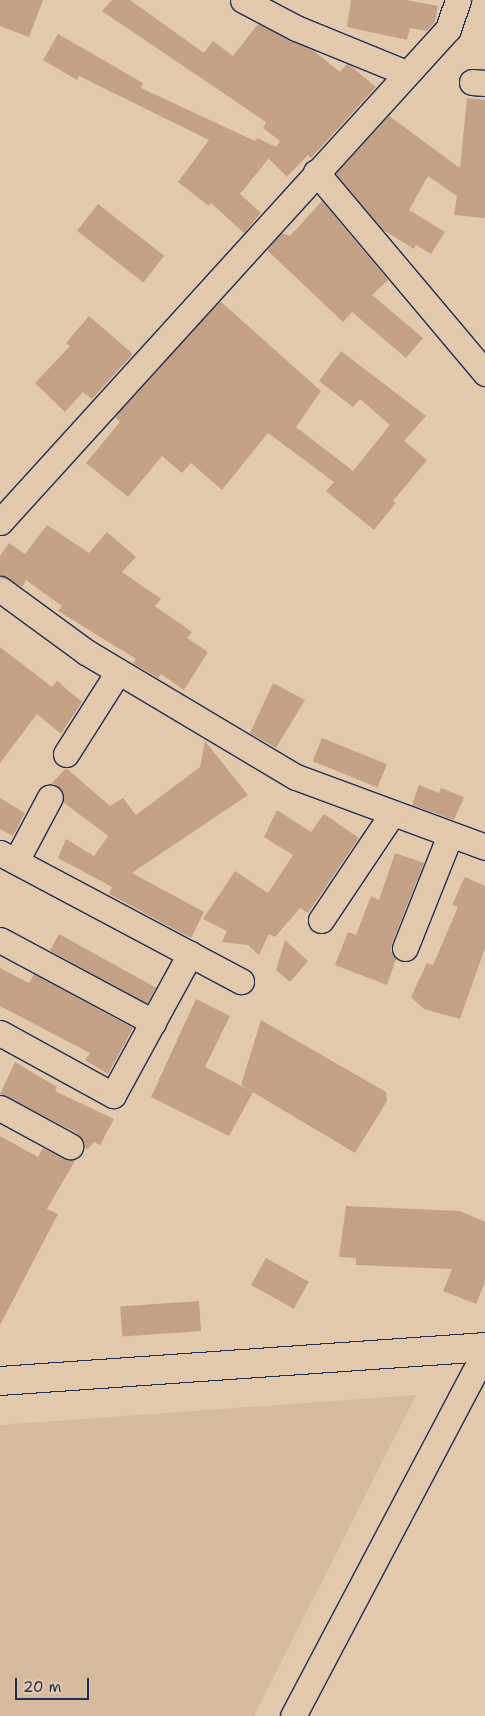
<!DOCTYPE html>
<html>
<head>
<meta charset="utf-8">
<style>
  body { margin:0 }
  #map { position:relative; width:485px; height:1716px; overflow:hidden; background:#e3c9ab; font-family:"Shantell Sans",sans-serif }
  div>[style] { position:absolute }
  .built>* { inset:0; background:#d6ba9e }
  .building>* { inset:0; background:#c4a184; transform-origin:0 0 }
  .roads { filter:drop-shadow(1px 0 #1b2f5e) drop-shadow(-1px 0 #1b2f5e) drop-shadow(0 1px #1b2f5e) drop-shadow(0 -1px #1b2f5e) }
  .street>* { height:25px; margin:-12.5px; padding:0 12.5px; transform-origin:12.5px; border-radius:12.5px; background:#e3c9ab }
  .secondary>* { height:28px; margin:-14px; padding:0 14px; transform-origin:14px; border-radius:14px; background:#e3c9ab }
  span { translate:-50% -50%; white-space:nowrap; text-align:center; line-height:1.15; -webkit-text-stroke:4.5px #e3c9ab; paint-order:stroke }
  .scale { position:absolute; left:15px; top:1678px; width:74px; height:22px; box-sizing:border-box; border:2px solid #1b2f5e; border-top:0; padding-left:6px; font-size:15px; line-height:18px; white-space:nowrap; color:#1b2f5e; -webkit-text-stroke:4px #e3c9ab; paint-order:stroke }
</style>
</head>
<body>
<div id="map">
  <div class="built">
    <i style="clip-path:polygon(416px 1395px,254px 1716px,0 1716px,0 1425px)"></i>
  </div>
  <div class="building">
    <i style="clip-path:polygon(0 0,43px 0,29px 37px,0 26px)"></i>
    <i style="clip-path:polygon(112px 0,130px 0,204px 53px,213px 41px,233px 56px,258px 24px,314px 51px,340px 72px,347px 64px,351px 66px,376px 87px,311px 158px,308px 155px,287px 177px,269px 159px,270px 157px,240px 194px,261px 213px,244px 233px,211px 203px,209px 206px,178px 182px,209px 140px,79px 76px,77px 80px,43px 60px,58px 34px,143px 83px,141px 88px,255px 141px,257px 138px,276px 147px,280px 141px,263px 128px,266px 122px,102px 11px)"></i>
    <i style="clip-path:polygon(351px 0,406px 0,438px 6px,435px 22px,427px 31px,410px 28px,407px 40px,347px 27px)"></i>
    <i style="clip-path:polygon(467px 98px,485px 100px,485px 218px,454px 215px,457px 196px,428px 176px,409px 210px,445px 232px,431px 254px,416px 245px,414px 249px,383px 230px,336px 174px,389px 116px,460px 168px)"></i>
    <i style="clip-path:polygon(322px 201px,388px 280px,372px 295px,423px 338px,406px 358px,352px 312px,343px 322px,267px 250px,282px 233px,290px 236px)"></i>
    <i style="left:98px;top:204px;width:84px;height:34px;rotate:38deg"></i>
    <i style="clip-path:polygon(220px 301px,321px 391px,296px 427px,353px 471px,390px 425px,360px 399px,353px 407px,319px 381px,341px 351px,426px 416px,404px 441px,427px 460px,393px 501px,396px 503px,374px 530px,326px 491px,334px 482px,268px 433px,222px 490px,191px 463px,182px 473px,162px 456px,128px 497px,86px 463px,120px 422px,115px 417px)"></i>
    <i style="clip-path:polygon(89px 316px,133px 354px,92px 399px,83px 392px,65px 412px,35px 383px,70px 346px,66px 343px)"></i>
    <i style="clip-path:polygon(47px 525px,89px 553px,107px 532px,136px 557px,122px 572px,161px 599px,155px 606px,192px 632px,187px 638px,208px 652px,184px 690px,161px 674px,158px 678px,133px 663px,136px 659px,58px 611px,62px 606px,26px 580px,22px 587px,0 575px,0 556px,9px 543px,25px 554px)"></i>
    <i style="clip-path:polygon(0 647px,52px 687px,57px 681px,82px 702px,61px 734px,37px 714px,0 763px)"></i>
    <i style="clip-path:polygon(273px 683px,305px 700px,276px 748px,250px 733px)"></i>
    <i style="left:322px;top:738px;width:70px;height:25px;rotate:22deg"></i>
    <i style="clip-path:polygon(205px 741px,248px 795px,132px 873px,204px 912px,191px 938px,109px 894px,112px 887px,58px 858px,66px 839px,94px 856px,108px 836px,63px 802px,62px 790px,52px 783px,66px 768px,110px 806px,123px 798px,136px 815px,200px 767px)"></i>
    <i style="clip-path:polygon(419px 785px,439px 793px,441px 788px,464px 797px,454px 820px,412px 805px)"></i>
    <i style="clip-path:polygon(0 798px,25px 813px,13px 836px,0 829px)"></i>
    <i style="clip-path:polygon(277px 810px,311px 832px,324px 814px,359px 838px,308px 913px,300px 908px,275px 937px,269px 934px,259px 955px,248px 945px,222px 942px,227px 931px,203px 919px,235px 871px,268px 893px,293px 855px,264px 837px)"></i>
    <i style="clip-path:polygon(395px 853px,424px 863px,392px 943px,391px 951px,396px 959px,387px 985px,335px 965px,348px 932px,356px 935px,371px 896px,379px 900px)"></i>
    <i style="clip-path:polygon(465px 877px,485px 886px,485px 948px,460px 1019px,424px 1009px,411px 997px,427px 963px,433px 965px,458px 907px,452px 905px)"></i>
    <i style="left:59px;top:934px;width:111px;height:19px;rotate:29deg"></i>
    <i style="clip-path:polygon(285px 940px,308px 961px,290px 982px,276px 970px)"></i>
    <i style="clip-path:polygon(0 968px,29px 983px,34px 974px,133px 1028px,108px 1074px,85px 1060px,90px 1053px,0 1006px)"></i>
    <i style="clip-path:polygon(196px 999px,230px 1016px,205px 1067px,253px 1092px,229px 1136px,151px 1097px)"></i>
    <i style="clip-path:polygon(261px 1020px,386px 1092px,387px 1101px,355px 1153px,241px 1085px)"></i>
    <i style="clip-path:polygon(15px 1062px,57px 1087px,55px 1091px,114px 1119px,100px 1145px,94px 1142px,87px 1150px,77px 1133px,0 1094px)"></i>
    <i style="clip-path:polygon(0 1136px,38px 1157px,43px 1148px,64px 1159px,76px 1159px,47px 1209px,58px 1214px,0 1325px)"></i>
    <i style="clip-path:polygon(346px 1206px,460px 1211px,485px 1222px,485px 1282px,476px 1304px,443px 1291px,452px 1269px,356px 1265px,356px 1258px,339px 1257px)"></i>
    <i style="left:266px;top:1258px;width:49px;height:31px;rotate:29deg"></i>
    <i style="left:199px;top:1301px;width:30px;height:79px;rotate:86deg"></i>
  </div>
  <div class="roads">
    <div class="street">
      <i style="left:243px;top:0;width:60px;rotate:27.8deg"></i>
      <i style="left:296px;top:28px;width:119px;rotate:22.2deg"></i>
      <i style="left:472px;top:82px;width:13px;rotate:4deg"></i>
      <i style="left:316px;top:172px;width:263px;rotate:49.9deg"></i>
      <i style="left:0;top:522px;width:666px;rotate:-47.74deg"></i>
      <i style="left:448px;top:29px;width:31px;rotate:-71deg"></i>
      <i style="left:0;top:589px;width:107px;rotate:36.2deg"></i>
      <i style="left:86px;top:652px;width:244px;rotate:30.8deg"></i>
      <i style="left:296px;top:777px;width:202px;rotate:20.3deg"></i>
      <i style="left:66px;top:754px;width:97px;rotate:-57.6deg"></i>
      <i style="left:0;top:853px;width:273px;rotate:28deg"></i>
      <i style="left:16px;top:861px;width:72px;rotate:-62deg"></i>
      <i style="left:321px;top:920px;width:128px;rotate:-56.2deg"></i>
      <i style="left:0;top:940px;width:174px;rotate:28.2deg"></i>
      <i style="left:405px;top:948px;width:122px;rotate:-68.3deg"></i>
      <i style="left:0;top:1033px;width:129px;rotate:28.8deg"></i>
      <i style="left:113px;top:1095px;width:161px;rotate:-61.4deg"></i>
      <i style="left:0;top:1108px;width:80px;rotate:28.5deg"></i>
      <i style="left:293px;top:1716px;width:412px;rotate:-62.2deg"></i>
    </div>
    <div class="secondary">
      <i style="left:0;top:1381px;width:486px;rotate:-4deg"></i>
    </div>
  </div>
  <div class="scale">20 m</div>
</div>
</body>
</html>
